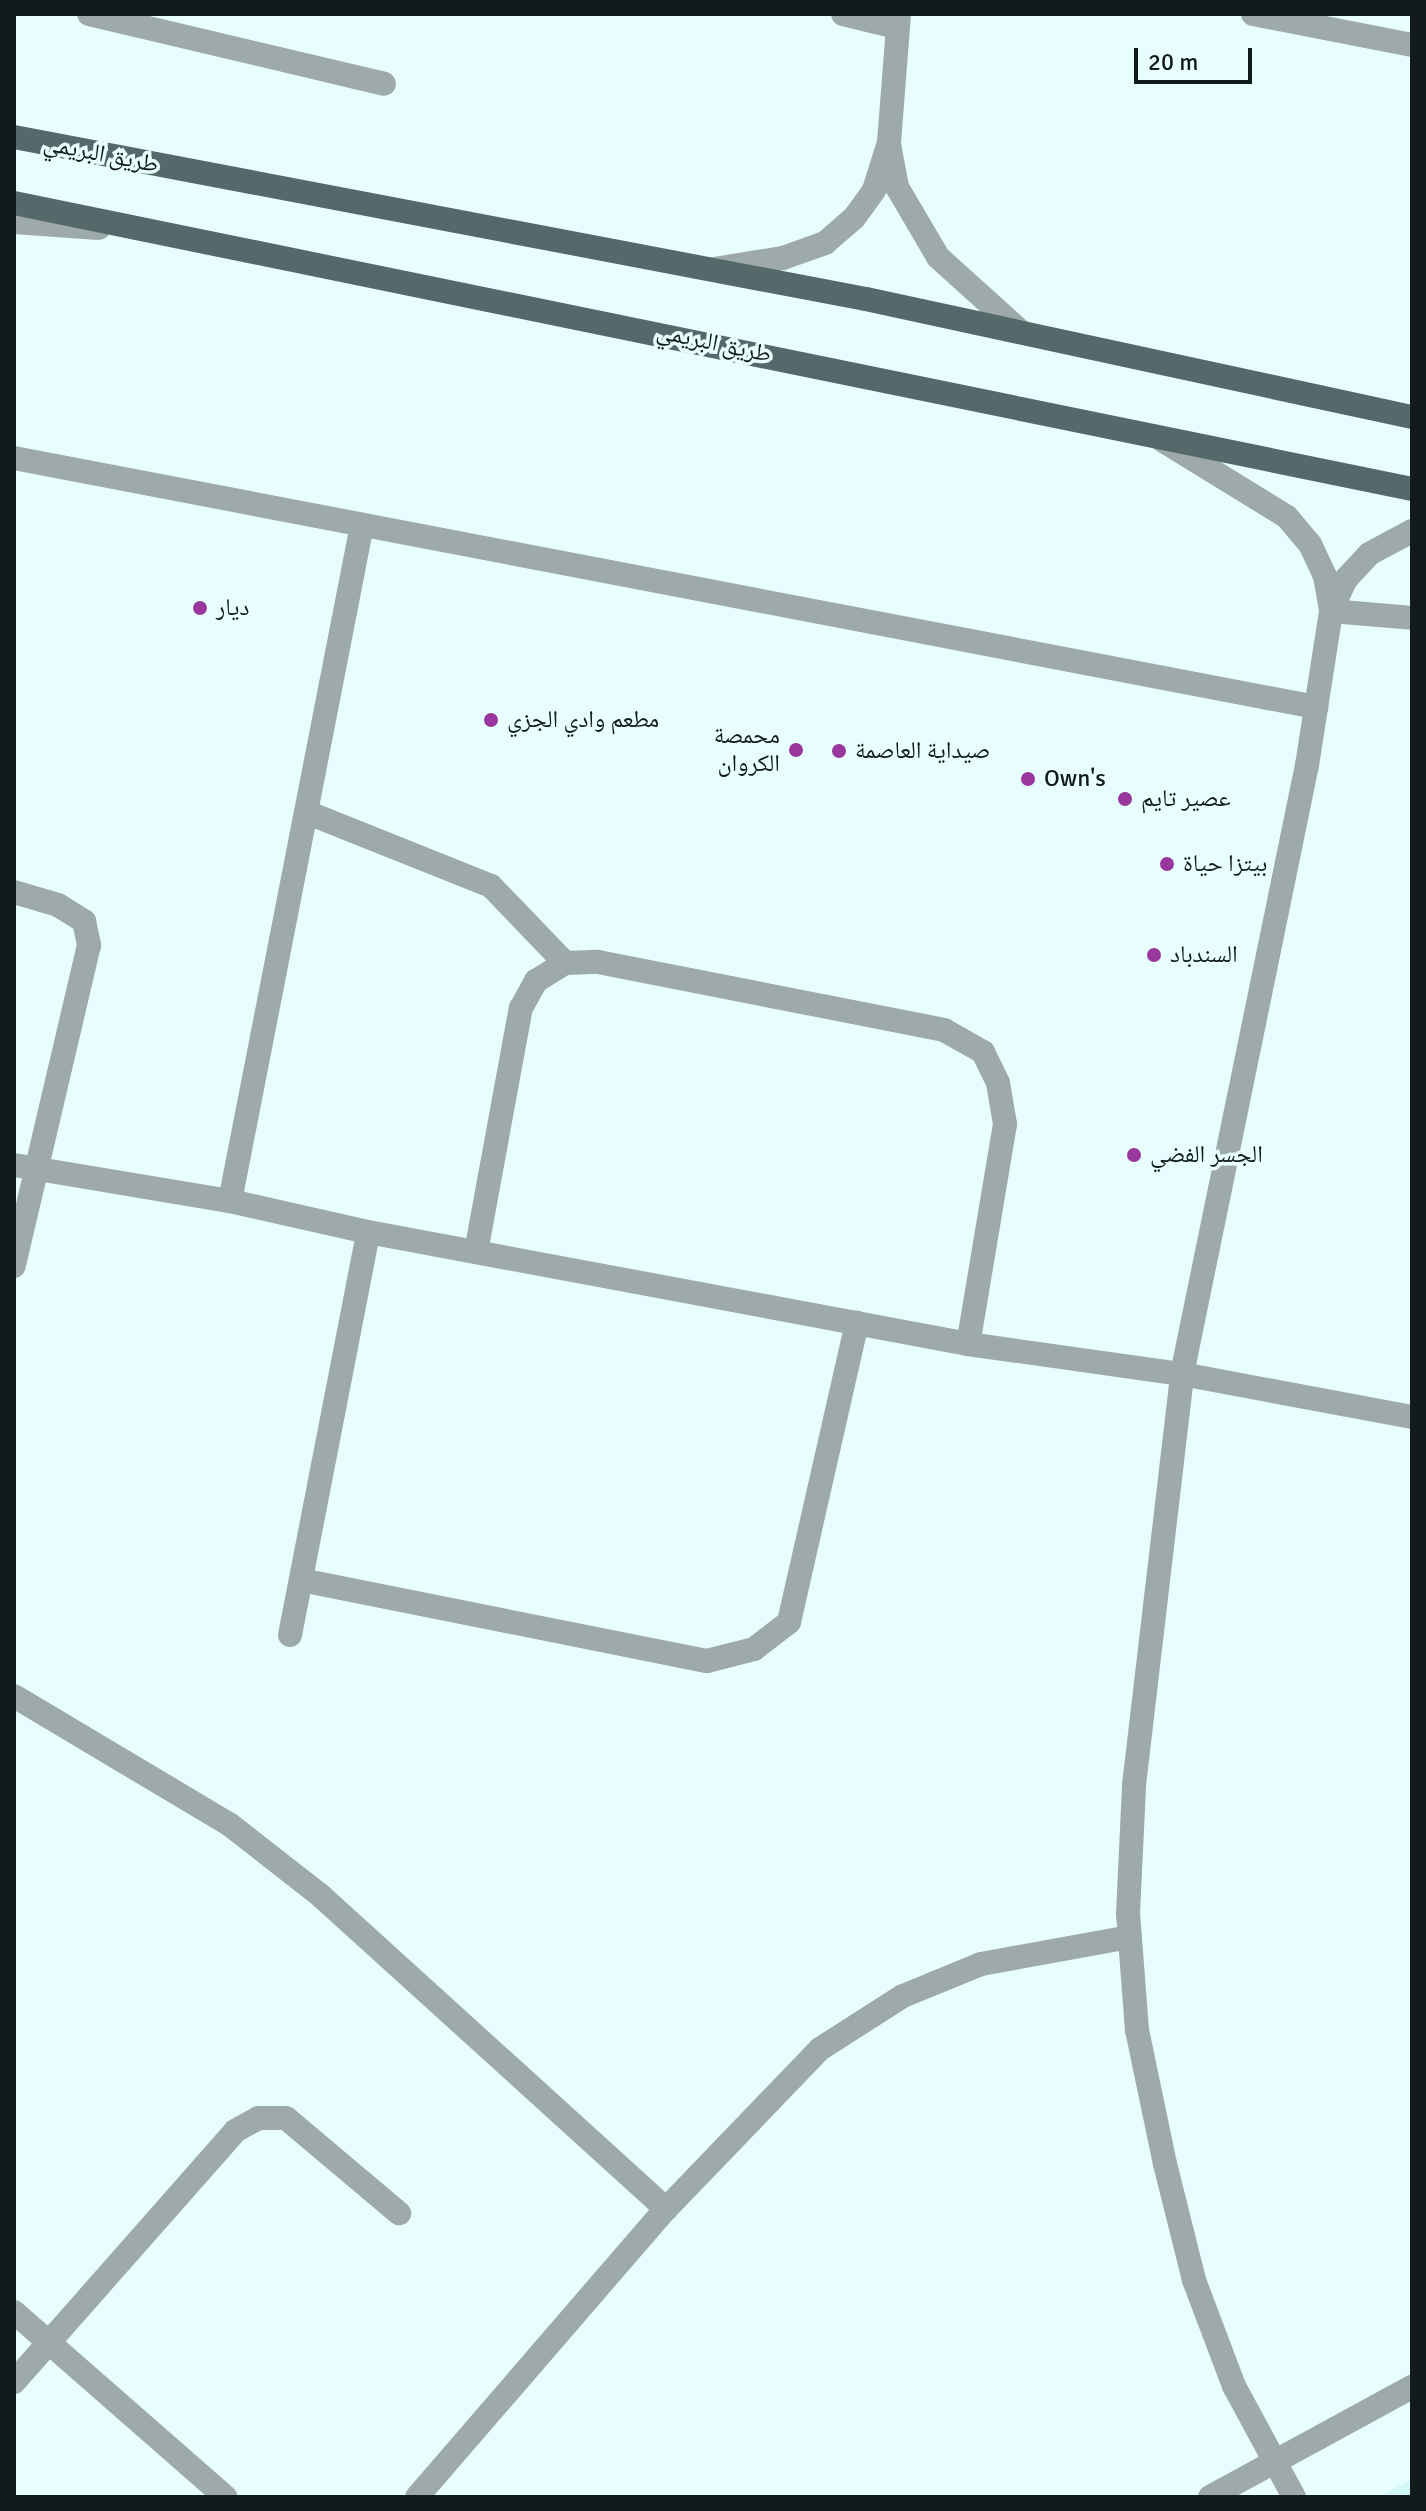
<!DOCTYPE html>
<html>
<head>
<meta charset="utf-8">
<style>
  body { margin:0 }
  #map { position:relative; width:1426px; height:2511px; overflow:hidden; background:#e7fdfe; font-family:Signika,"Noto Naskh Arabic",sans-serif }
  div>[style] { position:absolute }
  .built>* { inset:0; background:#d2f7f9 }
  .minor>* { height:24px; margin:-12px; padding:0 12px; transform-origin:12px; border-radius:12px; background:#9eaaaa }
  .tertiary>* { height:24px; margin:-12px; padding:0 12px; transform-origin:12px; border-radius:12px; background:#9eaaaa }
  .primary>* { height:24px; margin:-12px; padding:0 12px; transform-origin:12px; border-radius:12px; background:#55696a }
  .dots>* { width:22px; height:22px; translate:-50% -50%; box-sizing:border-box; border:4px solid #e7fdfe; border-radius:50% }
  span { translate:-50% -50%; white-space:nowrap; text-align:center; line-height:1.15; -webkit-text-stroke:7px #e7fdfe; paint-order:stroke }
  .street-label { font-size:24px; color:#111b1b }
  .poi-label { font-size:24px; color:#111b1b }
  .left { translate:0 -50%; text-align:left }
  .right { translate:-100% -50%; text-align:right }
  .frame { position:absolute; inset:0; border:16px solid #111b1b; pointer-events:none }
  .scale { position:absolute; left:1134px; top:48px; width:118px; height:36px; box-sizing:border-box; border:4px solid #111b1b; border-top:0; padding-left:10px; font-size:24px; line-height:28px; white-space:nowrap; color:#111b1b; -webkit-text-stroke:6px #e7fdfe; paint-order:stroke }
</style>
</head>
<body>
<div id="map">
  <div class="built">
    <i style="clip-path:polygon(1412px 2479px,1412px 2497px,1378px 2497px)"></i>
  </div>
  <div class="minor">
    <i style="left:89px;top:14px;width:303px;rotate:13.3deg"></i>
    <i style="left:843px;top:14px;width:55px;rotate:13.8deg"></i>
    <i style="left:1253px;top:14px;width:162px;rotate:11deg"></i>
    <i style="left:889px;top:144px;width:44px;rotate:79.5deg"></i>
    <i style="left:897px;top:187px;width:81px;rotate:59.6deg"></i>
    <i style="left:938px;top:257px;width:110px;rotate:42.1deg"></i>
    <i style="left:14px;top:222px;width:85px;rotate:4deg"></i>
    <i style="left:714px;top:269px;width:70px;rotate:-9.1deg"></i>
    <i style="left:783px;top:258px;width:45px;rotate:-19.7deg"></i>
    <i style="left:825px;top:243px;width:38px;rotate:-41deg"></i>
    <i style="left:854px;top:218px;width:34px;rotate:-54deg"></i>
    <i style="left:874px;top:190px;width:50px;rotate:-72.6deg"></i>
    <i style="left:889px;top:142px;width:128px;rotate:-85.5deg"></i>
    <i style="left:14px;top:458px;width:1326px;rotate:10.83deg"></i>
    <i style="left:306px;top:812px;width:199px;rotate:21.8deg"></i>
    <i style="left:491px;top:886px;width:107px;rotate:46.1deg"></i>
    <i style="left:14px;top:892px;width:46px;rotate:16.5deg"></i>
    <i style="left:58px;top:905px;width:31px;rotate:32deg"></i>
    <i style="left:84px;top:921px;width:25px;rotate:78deg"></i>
    <i style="left:89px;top:945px;width:330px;rotate:103.2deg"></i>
    <i style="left:14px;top:1165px;width:219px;rotate:9.5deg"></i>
    <i style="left:230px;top:1201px;width:141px;rotate:12.7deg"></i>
    <i style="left:368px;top:1232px;width:610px;rotate:10.57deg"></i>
    <i style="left:968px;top:1344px;width:216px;rotate:8deg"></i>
    <i style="left:1182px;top:1374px;width:234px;rotate:10.6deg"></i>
    <i style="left:230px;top:1201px;width:689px;rotate:-78.95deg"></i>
    <i style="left:476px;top:1252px;width:248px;rotate:-79.6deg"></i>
    <i style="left:521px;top:1008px;width:31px;rotate:-61deg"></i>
    <i style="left:536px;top:981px;width:34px;rotate:-32deg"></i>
    <i style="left:565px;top:963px;width:33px;rotate:-2deg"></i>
    <i style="left:598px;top:962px;width:353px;rotate:11.1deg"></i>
    <i style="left:944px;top:1030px;width:45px;rotate:29.4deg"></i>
    <i style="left:983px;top:1052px;width:34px;rotate:64deg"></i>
    <i style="left:998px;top:1083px;width:42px;rotate:80.3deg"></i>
    <i style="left:1005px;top:1124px;width:223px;rotate:99.5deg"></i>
    <i style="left:301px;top:1580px;width:414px;rotate:11.3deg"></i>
    <i style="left:707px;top:1661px;width:49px;rotate:-14.3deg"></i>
    <i style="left:754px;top:1649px;width:44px;rotate:-37.6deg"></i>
    <i style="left:789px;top:1622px;width:307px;rotate:-77.2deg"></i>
    <i style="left:290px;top:1635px;width:410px;rotate:-79deg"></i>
    <i style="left:14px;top:1696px;width:250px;rotate:30.8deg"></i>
    <i style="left:229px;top:1824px;width:117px;rotate:38deg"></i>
    <i style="left:321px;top:1896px;width:466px;rotate:42.2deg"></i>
    <i style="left:666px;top:2209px;width:222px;rotate:-46.1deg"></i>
    <i style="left:820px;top:2049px;width:98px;rotate:-32.6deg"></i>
    <i style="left:903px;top:1996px;width:84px;rotate:-22.3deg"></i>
    <i style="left:981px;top:1964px;width:151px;rotate:-10.3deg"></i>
    <i style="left:14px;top:2312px;width:281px;rotate:41.2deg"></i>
    <i style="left:14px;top:2382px;width:334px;rotate:-48.6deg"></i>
    <i style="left:235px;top:2131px;width:26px;rotate:-29deg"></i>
    <i style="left:258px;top:2118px;width:28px"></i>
    <i style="left:286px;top:2118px;width:148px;rotate:40.1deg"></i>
    <i style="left:417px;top:2497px;width:381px;rotate:-49.2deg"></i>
  </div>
  <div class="tertiary">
    <i style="left:1162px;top:440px;width:147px;rotate:31.6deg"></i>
    <i style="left:1287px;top:517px;width:35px;rotate:50deg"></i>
    <i style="left:1310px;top:544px;width:35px;rotate:65deg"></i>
    <i style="left:1325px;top:576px;width:36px;rotate:80deg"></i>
    <i style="left:1331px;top:611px;width:81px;rotate:4.9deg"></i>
    <i style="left:1210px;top:2497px;width:230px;rotate:-28.6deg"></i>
    <i style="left:1294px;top:2497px;width:126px;rotate:-118.4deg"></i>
    <i style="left:1234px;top:2386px;width:113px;rotate:-110.7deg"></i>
    <i style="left:1194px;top:2280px;width:120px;rotate:-104deg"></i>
    <i style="left:1165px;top:2164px;width:137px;rotate:-101.8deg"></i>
    <i style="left:1137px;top:2030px;width:116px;rotate:-94.4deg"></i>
    <i style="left:1128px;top:1914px;width:129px;rotate:-87.3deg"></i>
    <i style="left:1134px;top:1785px;width:414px;rotate:-83.3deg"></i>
    <i style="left:1182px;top:1374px;width:622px;rotate:-78.4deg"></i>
    <i style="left:1307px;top:765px;width:156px;rotate:-81.1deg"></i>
    <i style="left:1331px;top:611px;width:35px;rotate:-65deg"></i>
    <i style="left:1346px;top:579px;width:34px;rotate:-47deg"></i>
    <i style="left:1369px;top:554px;width:49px;rotate:-28.1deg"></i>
  </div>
  <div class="primary">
    <i style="left:14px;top:137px;width:867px;rotate:10.77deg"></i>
    <i style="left:866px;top:299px;width:559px;rotate:12.2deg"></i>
    <i style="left:14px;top:203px;width:1427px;rotate:11.56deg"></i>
  </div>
  <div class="dots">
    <i style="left:200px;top:608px;background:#9a379d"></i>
    <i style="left:491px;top:720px;background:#9a379d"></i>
    <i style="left:796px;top:750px;background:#9a379d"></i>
    <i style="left:839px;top:751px;background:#9a379d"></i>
    <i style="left:1028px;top:779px;background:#9a379d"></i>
    <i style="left:1125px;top:799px;background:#9a379d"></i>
    <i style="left:1167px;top:864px;background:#9a379d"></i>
    <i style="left:1154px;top:955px;background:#9a379d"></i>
    <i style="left:1134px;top:1155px;background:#9a379d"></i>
  </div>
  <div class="street-label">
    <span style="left:101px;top:154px;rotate:11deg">طريق البريمي</span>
    <span style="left:714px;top:343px;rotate:12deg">طريق البريمي</span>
  </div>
  <div class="poi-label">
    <span class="left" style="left:216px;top:608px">ديار</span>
    <span class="left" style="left:507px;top:720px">مطعم وادي الجزي</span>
    <span class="right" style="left:780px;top:750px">محمصة<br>الكروان</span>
    <span class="left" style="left:855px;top:751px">صيداية العاصمة</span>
    <span class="left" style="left:1044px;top:779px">Own's</span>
    <span class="left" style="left:1141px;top:799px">عصير تايم</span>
    <span class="left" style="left:1183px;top:864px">بيتزا حياة</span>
    <span class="left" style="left:1170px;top:955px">السندباد</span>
    <span class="left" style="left:1150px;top:1155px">الجسر الفضي</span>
  </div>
  <div class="frame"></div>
  <div class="scale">20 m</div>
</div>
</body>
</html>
